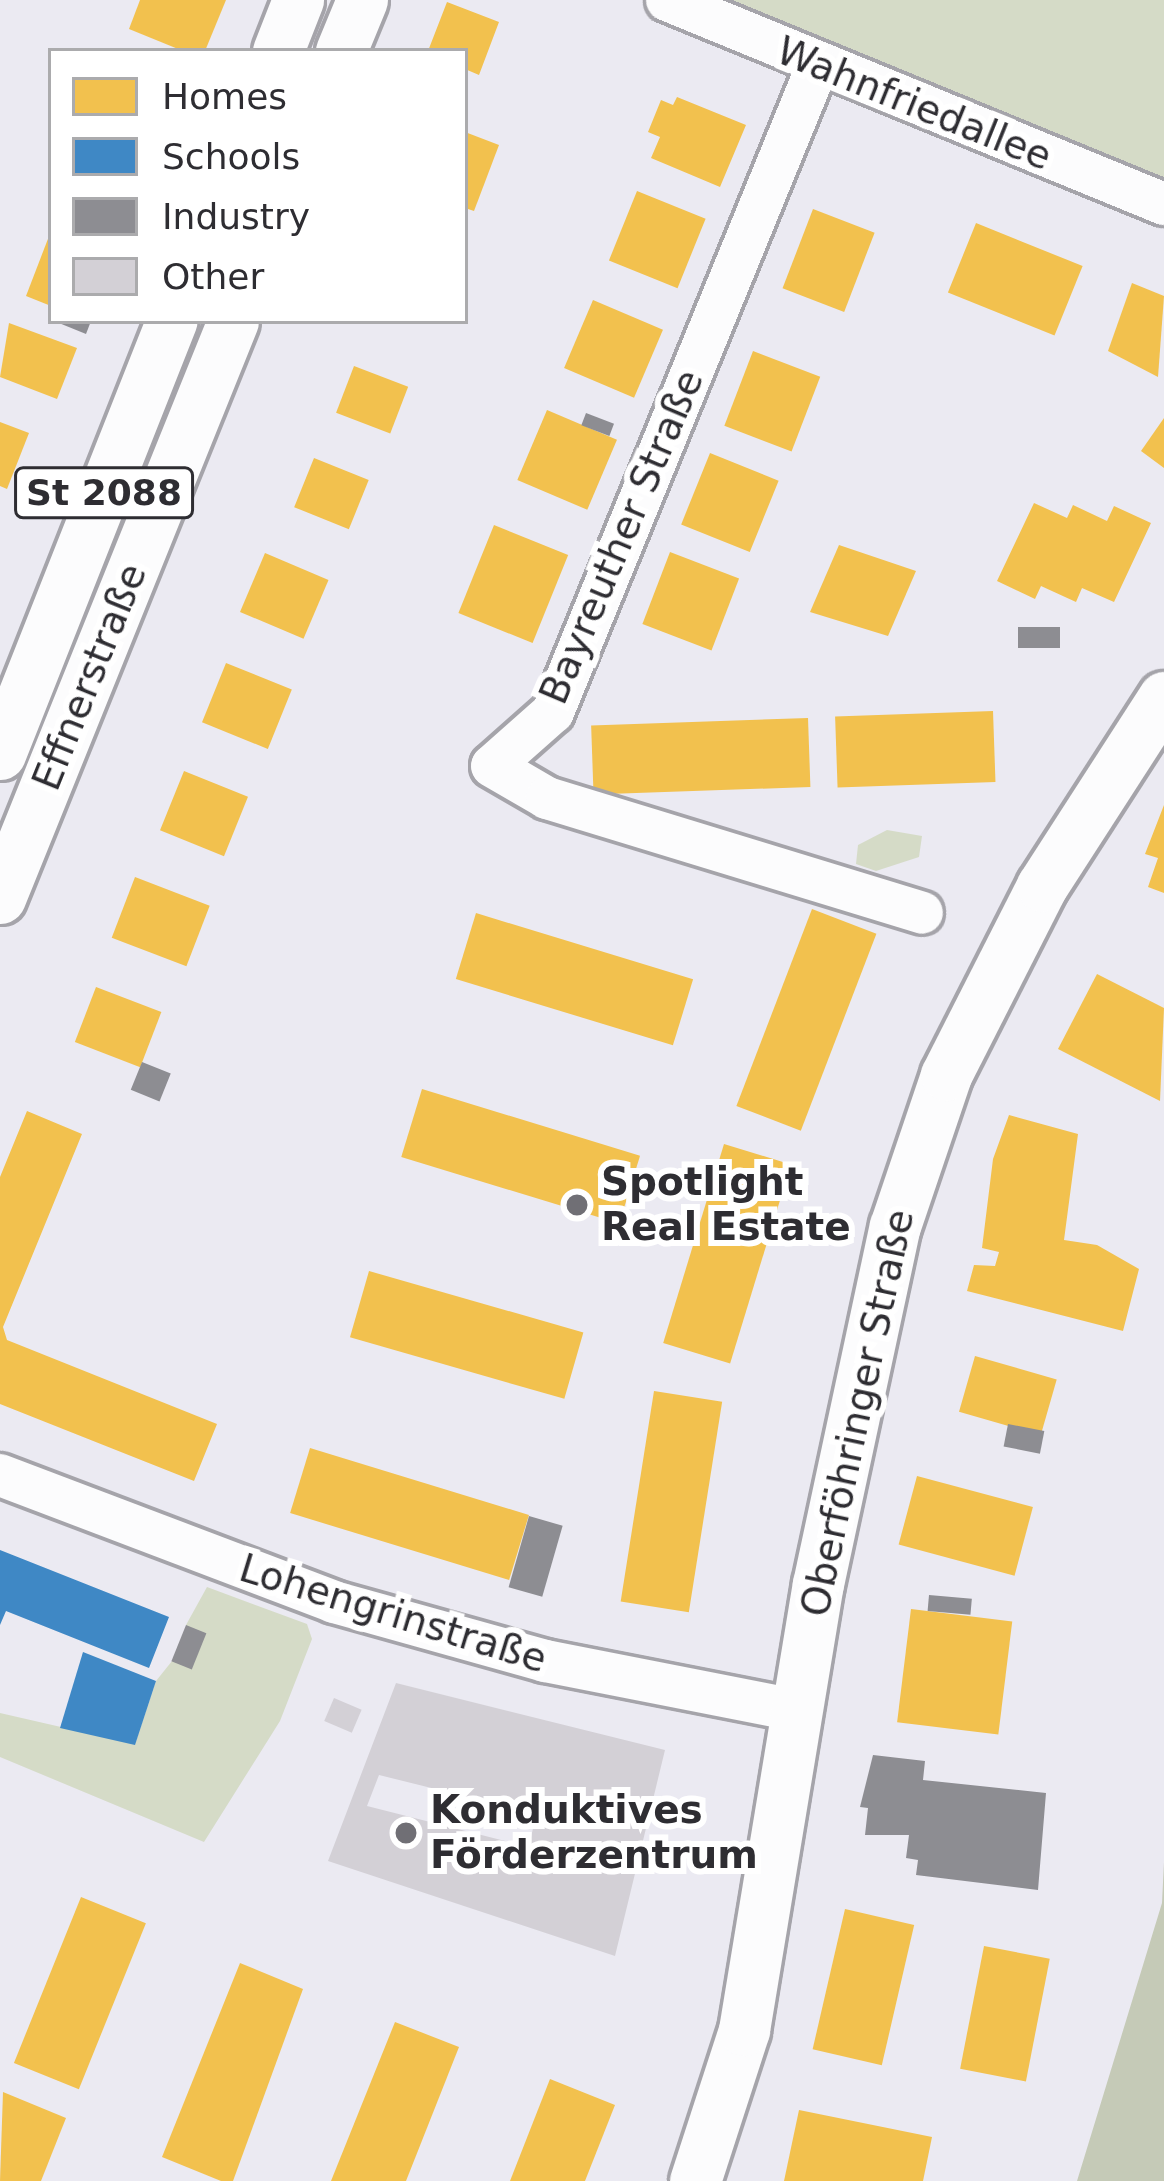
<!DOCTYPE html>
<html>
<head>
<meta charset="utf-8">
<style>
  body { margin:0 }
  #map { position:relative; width:1164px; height:2181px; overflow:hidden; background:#ebeaf2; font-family:"DejaVu Sans",sans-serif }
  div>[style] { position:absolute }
  .green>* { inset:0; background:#d5dbc7 }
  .forest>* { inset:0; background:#c5cab7 }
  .homes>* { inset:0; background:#f2c14e; transform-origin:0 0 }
  .schools>* { inset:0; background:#3f88c5 }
  .industry>* { inset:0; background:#8d8d92; transform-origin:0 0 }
  .building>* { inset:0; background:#d3d0d6; transform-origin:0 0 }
  .roads { filter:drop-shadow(3px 0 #a5a4aa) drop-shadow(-3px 0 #a5a4aa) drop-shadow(0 3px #a5a4aa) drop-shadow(0 -3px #a5a4aa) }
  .minor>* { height:42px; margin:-21px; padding:0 21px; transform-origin:21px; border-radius:21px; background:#fcfcfd }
  .major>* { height:51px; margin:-25.5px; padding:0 25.5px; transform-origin:25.5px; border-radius:25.5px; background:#fcfcfd }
  .dots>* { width:33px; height:33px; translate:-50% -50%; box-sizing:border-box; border:6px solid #fff; border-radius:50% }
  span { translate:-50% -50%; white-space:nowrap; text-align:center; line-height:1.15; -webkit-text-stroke:12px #fff; paint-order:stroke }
  .shield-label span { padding:3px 9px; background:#fff; border:3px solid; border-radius:9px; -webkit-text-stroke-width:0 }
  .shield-label { font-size:36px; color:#2e2d32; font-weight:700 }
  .street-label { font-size:39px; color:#2e2d32 }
  .poi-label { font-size:39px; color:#2e2d32; font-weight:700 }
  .left { translate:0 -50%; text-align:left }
  .legend { position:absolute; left:48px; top:48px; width:420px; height:276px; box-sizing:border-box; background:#fff; border:3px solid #ababad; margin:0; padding:15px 21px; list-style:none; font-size:36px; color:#2e2d32 }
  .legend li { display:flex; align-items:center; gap:24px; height:60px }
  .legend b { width:60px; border:3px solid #ababad }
</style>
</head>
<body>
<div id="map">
  <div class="green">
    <i style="clip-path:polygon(687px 0,1164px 0,1164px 197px)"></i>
    <i style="clip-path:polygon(887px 830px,922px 836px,919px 857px,876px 871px,856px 864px,858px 845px)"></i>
    <i style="clip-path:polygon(207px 1587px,307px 1624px,312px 1639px,280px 1721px,204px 1842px,0 1757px,0 1713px,135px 1744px,156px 1681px,172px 1661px,192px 1667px,186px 1625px)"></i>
  </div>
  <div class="forest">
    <i style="clip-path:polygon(1164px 1862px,1164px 2181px,1077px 2181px,1162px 1903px)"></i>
  </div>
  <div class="homes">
    <i style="clip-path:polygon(140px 0,226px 0,205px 51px,183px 51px,129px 29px)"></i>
    <i style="clip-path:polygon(447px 2px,499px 22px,479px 75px,465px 69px,465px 51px,428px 51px)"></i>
    <i style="clip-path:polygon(677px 97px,746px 125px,720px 187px,651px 158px,660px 137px,648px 132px,661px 100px,673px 105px)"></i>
    <i style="clip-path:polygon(465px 132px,499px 145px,474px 211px,465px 208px)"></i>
    <i style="left:637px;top:191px;width:74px;height:75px;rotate:22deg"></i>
    <i style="left:813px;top:209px;width:66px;height:85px;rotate:21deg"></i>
    <i style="left:976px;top:223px;width:115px;height:75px;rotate:22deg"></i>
    <i style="clip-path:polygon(51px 231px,51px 306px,26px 296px)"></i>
    <i style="clip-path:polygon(1132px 283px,1164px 296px,1158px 377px,1108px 351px)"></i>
    <i style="left:593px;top:300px;width:76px;height:74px;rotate:23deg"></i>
    <i style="clip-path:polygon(9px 323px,77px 348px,57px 399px,0 377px)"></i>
    <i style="left:753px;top:351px;width:72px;height:80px;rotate:21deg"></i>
    <i style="left:354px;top:366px;width:58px;height:50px;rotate:21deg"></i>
    <i style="left:547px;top:410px;width:76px;height:76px;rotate:23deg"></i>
    <i style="clip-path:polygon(1164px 418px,1164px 468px,1141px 451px)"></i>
    <i style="clip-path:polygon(0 422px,29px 433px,7px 489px,0 486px)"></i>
    <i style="left:710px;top:453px;width:74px;height:77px;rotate:22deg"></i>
    <i style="left:314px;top:458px;width:59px;height:53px;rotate:22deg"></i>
    <i style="clip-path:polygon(1034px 503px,1067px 518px,1073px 505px,1107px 521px,1114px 506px,1151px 523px,1114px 602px,1082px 588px,1076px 602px,1041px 586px,1035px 599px,997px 581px)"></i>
    <i style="left:494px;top:525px;width:80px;height:95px;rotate:22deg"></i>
    <i style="clip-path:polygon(839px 545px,916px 571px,888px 636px,810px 612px)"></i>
    <i style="left:670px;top:552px;width:74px;height:77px;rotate:21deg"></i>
    <i style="left:265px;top:553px;width:69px;height:64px;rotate:23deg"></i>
    <i style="left:226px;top:663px;width:71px;height:64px;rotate:22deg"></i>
    <i style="left:993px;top:711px;width:71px;height:158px;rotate:88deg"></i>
    <i style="left:808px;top:718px;width:69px;height:217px;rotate:88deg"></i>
    <i style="left:184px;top:771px;width:69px;height:64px;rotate:22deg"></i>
    <i style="clip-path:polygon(1164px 805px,1164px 893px,1148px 887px,1158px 858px,1145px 854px)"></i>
    <i style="left:135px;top:877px;width:80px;height:65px;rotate:21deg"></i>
    <i style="left:812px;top:909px;width:69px;height:211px;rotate:21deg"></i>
    <i style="left:476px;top:913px;width:227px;height:69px;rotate:17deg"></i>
    <i style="clip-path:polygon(1097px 974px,1164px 1008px,1160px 1101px,1058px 1049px)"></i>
    <i style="left:96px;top:987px;width:70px;height:59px;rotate:21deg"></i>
    <i style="left:422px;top:1089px;width:228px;height:71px;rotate:17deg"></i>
    <i style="clip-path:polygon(27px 1111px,82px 1134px,3px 1327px,7px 1340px,217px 1424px,194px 1481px,0 1404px,0 1177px)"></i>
    <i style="clip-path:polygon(1009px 1115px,1078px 1134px,1064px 1240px,1097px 1245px,1139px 1269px,1123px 1331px,967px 1291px,974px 1265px,995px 1266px,999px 1252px,982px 1248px,993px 1159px)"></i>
    <i style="left:724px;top:1144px;width:70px;height:208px;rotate:17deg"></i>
    <i style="left:369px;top:1271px;width:223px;height:69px;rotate:16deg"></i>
    <i style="left:975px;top:1356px;width:85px;height:58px;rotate:16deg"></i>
    <i style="left:654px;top:1391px;width:69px;height:213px;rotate:9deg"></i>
    <i style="left:310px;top:1448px;width:229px;height:68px;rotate:17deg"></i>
    <i style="left:917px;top:1476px;width:120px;height:71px;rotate:15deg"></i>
    <i style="left:911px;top:1609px;width:102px;height:114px;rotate:7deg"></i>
    <i style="left:81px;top:1897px;width:70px;height:179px;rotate:22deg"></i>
    <i style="left:845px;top:1909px;width:71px;height:144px;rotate:13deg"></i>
    <i style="left:984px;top:1946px;width:67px;height:125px;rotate:11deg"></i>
    <i style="clip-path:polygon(240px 1963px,303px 1989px,233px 2181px,221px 2181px,162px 2157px)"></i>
    <i style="clip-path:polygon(395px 2022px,459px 2047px,406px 2181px,331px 2181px)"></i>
    <i style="clip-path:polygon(550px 2079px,615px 2105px,585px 2181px,510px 2181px)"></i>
    <i style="clip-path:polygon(3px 2092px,66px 2118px,41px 2181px,0 2181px)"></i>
    <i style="clip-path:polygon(799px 2110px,932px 2137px,923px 2181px,784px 2181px)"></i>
  </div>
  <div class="schools">
    <i style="clip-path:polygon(0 1550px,169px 1617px,149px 1668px,6px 1611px,0 1625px)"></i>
    <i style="clip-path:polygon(83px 1652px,156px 1681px,135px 1745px,60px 1728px)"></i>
  </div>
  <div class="industry">
    <i style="clip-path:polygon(54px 321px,91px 321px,86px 334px)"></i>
    <i style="left:586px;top:413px;width:30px;height:13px;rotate:21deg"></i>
    <i style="left:1018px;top:627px;width:42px;height:21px"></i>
    <i style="left:142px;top:1062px;width:31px;height:30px;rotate:22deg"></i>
    <i style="left:1008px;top:1424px;width:37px;height:23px;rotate:11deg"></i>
    <i style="left:529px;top:1516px;width:35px;height:74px;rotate:16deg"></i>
    <i style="left:929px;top:1595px;width:43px;height:16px;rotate:5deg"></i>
    <i style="left:186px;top:1625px;width:22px;height:39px;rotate:22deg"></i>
    <i style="clip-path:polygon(873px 1755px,925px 1761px,923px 1780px,1046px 1793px,1038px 1890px,916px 1875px,918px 1860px,906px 1858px,909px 1835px,865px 1835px,868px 1808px,860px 1807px)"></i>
  </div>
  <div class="building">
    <i style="clip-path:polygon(evenodd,396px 1683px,665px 1750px,615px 1956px,328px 1861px,396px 1683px,379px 1775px,536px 1814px,529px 1847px,367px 1806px,379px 1775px)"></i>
    <i style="left:334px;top:1698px;width:30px;height:25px;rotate:23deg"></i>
  </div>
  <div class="roads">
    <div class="minor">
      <i style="left:667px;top:0;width:537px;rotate:22.32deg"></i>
      <i style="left:817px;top:67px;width:697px;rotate:112.26deg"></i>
      <i style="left:553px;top:712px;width:81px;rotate:138.5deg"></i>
      <i style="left:492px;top:766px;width:64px;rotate:30.2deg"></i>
      <i style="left:547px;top:798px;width:392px;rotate:17deg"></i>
      <i style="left:0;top:1475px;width:357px;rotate:20.8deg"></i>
      <i style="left:334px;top:1602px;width:219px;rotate:15.6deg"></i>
      <i style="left:545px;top:1661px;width:259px;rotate:11.1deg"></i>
    </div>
    <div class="major">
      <i style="left:278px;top:51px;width:55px;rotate:-68.6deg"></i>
      <i style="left:341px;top:51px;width:55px;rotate:-67.6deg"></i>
      <i style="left:0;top:754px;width:466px;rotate:-68.4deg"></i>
      <i style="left:0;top:898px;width:622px;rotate:-68.01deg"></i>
      <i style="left:695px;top:2181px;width:159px;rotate:-72deg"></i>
      <i style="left:744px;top:2030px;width:452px;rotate:-80.6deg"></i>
      <i style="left:818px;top:1584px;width:366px;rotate:-77.9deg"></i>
      <i style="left:895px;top:1226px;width:159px;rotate:-71.3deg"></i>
      <i style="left:946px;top:1075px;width:212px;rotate:-63.1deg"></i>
      <i style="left:1042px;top:886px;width:225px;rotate:-57.2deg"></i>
    </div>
  </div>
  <div class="dots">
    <i style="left:577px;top:1205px;background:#706f75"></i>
    <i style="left:406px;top:1833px;background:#706f75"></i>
  </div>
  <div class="shield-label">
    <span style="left:104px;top:493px">St 2088</span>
  </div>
  <div class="street-label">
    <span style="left:914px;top:104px;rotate:22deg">Wahnfriedallee</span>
    <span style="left:622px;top:537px;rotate:-67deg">Bayreuther Straße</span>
    <span style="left:90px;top:677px;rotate:-68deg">Effnerstraße</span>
    <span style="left:858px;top:1413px;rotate:-78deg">Oberföhringer Straße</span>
    <span style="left:393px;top:1614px;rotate:17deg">Lohengrinstraße</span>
  </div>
  <div class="poi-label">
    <span class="left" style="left:601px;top:1205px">Spotlight<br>Real Estate</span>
    <span class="left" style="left:430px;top:1833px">Konduktives<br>Förderzentrum</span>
  </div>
  <ul class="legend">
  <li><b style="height:33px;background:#f2c14e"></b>Homes</li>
  <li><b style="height:33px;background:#3f88c5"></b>Schools</li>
  <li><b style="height:33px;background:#8d8d92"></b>Industry</li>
  <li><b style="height:33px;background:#d3d0d6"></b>Other</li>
  </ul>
</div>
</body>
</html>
